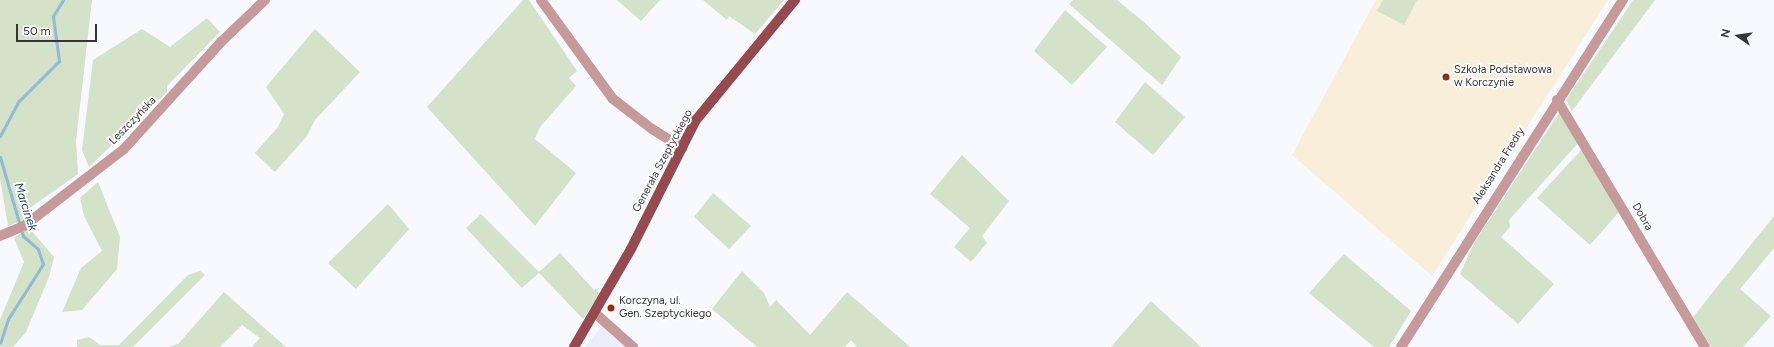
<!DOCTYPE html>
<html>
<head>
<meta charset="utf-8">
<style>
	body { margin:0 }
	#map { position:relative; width:1774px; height:347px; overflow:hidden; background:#f8f8ff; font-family:Figtree,sans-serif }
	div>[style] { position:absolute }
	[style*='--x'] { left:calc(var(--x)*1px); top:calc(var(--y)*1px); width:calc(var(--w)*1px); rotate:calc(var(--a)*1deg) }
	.built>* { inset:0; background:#edeefd }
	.education>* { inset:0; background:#f9eed9 }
	.green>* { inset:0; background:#d3e2c9 }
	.stream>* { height:3px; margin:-1.5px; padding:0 1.5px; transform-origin:1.5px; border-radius:1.5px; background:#91bad3 }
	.minor>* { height:10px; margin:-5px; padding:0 5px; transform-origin:5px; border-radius:5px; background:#c69a9b }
	.major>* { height:10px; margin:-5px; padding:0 5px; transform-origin:5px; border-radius:5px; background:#944a4f }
	.dots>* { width:11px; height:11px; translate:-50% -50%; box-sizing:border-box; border:2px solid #fff; border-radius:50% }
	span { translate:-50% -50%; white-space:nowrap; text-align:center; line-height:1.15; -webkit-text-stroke:3.5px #fff; paint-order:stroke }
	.poi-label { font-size:11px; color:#353538 }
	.left { translate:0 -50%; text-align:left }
	.street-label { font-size:11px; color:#353538 }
	.water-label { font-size:12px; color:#164964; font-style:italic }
	.north { position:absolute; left:1718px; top:16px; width:40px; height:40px; -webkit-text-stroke:3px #fff; paint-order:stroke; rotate:283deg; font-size:11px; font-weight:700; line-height:16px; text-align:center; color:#353538 }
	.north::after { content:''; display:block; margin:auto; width:14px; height:18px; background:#353538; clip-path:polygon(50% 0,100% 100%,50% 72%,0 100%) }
	.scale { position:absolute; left:16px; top:24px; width:81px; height:18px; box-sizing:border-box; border:2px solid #353538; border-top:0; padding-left:5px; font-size:12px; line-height:14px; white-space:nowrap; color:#353538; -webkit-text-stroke:3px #fff; paint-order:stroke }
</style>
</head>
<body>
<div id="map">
	<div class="built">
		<div style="clip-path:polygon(602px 326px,626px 347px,585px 347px)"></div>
	</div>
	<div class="education">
		<div style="clip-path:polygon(1376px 0,1608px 0,1432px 276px,1292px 155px)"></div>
	</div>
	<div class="green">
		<div style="clip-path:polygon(0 0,92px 0,76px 141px,78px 174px,27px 210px,24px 220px,8px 226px,0 178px)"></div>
		<div style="clip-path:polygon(523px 0,529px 0,577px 71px,569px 78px,576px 86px,540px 127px,535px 139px,576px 173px,535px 226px,427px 107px)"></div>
		<div style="clip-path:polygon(617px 0,660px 0,641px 21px)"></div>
		<div style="clip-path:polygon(703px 0,784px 0,755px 34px,729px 16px,727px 20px)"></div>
		<div style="clip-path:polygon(1073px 0,1117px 0,1144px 22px,1181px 57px,1162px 85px,1069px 4px)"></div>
		<div style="clip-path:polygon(1383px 0,1417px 0,1404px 25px,1377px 11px)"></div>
		<div style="clip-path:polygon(1633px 0,1655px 0,1572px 111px,1566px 100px)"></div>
		<div style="clip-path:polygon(1065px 10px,1107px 47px,1072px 85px,1034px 51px)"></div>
		<div style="clip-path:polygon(207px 18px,220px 32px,167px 86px,167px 92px,89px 167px,82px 150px,93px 60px,142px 29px,170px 47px)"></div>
		<div style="clip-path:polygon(315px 29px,360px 72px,315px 120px,307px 136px,275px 172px,255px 153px,278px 127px,284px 114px,266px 87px)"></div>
		<div style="clip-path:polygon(1145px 82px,1185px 117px,1153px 155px,1115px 122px)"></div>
		<div style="clip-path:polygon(1559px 113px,1579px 142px,1509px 220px,1510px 227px,1501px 237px,1554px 284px,1518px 324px,1460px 274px,1474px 243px)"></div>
		<div style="clip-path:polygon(1583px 148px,1619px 212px,1590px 245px,1537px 198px)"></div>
		<div style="clip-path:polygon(962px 155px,1009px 201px,982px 236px,987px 243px,971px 262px,954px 247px,970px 228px,930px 194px)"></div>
		<div style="clip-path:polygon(98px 182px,120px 237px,117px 269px,82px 310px,62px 312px,81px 268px,102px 251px,84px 216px,80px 198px)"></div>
		<div style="clip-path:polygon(713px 193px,751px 226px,729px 249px,694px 217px)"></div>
		<div style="clip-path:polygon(388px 204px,409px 229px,356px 289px,328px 263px)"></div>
		<div style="clip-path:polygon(481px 214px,539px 272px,560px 253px,594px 290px,598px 288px,598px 297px,583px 319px,539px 273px,522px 288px,519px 285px,466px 228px)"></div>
		<div style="clip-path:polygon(1774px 216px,1774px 248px,1740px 289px,1771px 316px,1743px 347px,1711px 347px,1693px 317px)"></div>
		<div style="clip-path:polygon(29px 228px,54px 257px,49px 277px,26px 332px,13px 347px,0 347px,0 320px,24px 262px,14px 238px)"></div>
		<div style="clip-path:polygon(1344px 254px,1411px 311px,1389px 347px,1374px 347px,1309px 293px)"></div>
		<div style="clip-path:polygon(200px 271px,205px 275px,133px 347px,77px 347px,77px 340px,89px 337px,100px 345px,119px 345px,188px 275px)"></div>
		<div style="clip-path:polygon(742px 271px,764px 293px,770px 307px,776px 300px,810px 335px,847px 292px,910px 347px,857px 347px,851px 340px,845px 347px,757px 347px,712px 309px)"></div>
		<div style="clip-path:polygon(224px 292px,261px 325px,286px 347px,252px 347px,260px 338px,242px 325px,220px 347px,168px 347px,178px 344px)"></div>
		<div style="clip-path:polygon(1151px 301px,1201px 347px,1111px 347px)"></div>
	</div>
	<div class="stream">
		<div style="--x:0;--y:136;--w:40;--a:-62"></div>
		<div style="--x:19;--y:101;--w:57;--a:-45"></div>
		<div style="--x:59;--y:61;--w:45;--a:-97.6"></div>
		<div style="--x:53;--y:16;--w:19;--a:-58"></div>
		<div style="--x:0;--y:157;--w:82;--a:73.8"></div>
		<div style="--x:23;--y:236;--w:20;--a:41"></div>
		<div style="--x:38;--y:249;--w:16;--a:72"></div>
		<div style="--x:43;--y:264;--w:65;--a:122.5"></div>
		<div style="--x:8;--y:319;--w:25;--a:108"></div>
	</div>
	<div class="minor">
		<div style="--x:541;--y:0;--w:122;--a:54"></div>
		<div style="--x:613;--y:99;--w:49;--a:37.6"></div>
		<div style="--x:652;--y:129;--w:36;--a:32"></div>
		<div style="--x:1557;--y:100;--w:288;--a:59.1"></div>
		<div style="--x:0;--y:236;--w:26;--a:-23"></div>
		<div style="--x:24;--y:226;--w:126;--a:-37.6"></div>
		<div style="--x:124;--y:149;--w:144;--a:-47.8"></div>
		<div style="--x:221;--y:42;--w:61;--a:-43.7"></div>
		<div style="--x:596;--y:314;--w:50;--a:41.7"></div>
		<div style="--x:1401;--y:347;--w:412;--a:-57.4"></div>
	</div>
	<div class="major">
		<div style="--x:574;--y:347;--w:113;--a:-59.8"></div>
		<div style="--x:631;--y:249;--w:144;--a:-63.3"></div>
		<div style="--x:696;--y:120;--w:156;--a:-50.5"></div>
	</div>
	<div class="dots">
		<div style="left:1446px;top:77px;background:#942d0a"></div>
		<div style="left:611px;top:308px;background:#942d0a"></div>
	</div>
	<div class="poi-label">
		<span class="left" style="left:1454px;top:77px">Szkoła Podstawowa<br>w Korczynie</span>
		<span class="left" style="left:619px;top:308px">Korczyna, ul.<br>Gen. Szeptyckiego</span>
	</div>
	<div class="street-label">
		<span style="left:133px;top:121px;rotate:-46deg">Leszczyńska</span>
		<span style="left:663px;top:161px;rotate:-62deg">Generała Szeptyckiego</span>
		<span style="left:1499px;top:166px;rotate:-58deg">Aleksandra Fredry</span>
		<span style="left:1642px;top:217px;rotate:60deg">Dobra</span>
	</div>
	<div class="water-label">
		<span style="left:25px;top:207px;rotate:72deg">Marcinek</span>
	</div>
	<div class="north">N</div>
	<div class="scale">50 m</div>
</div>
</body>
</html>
